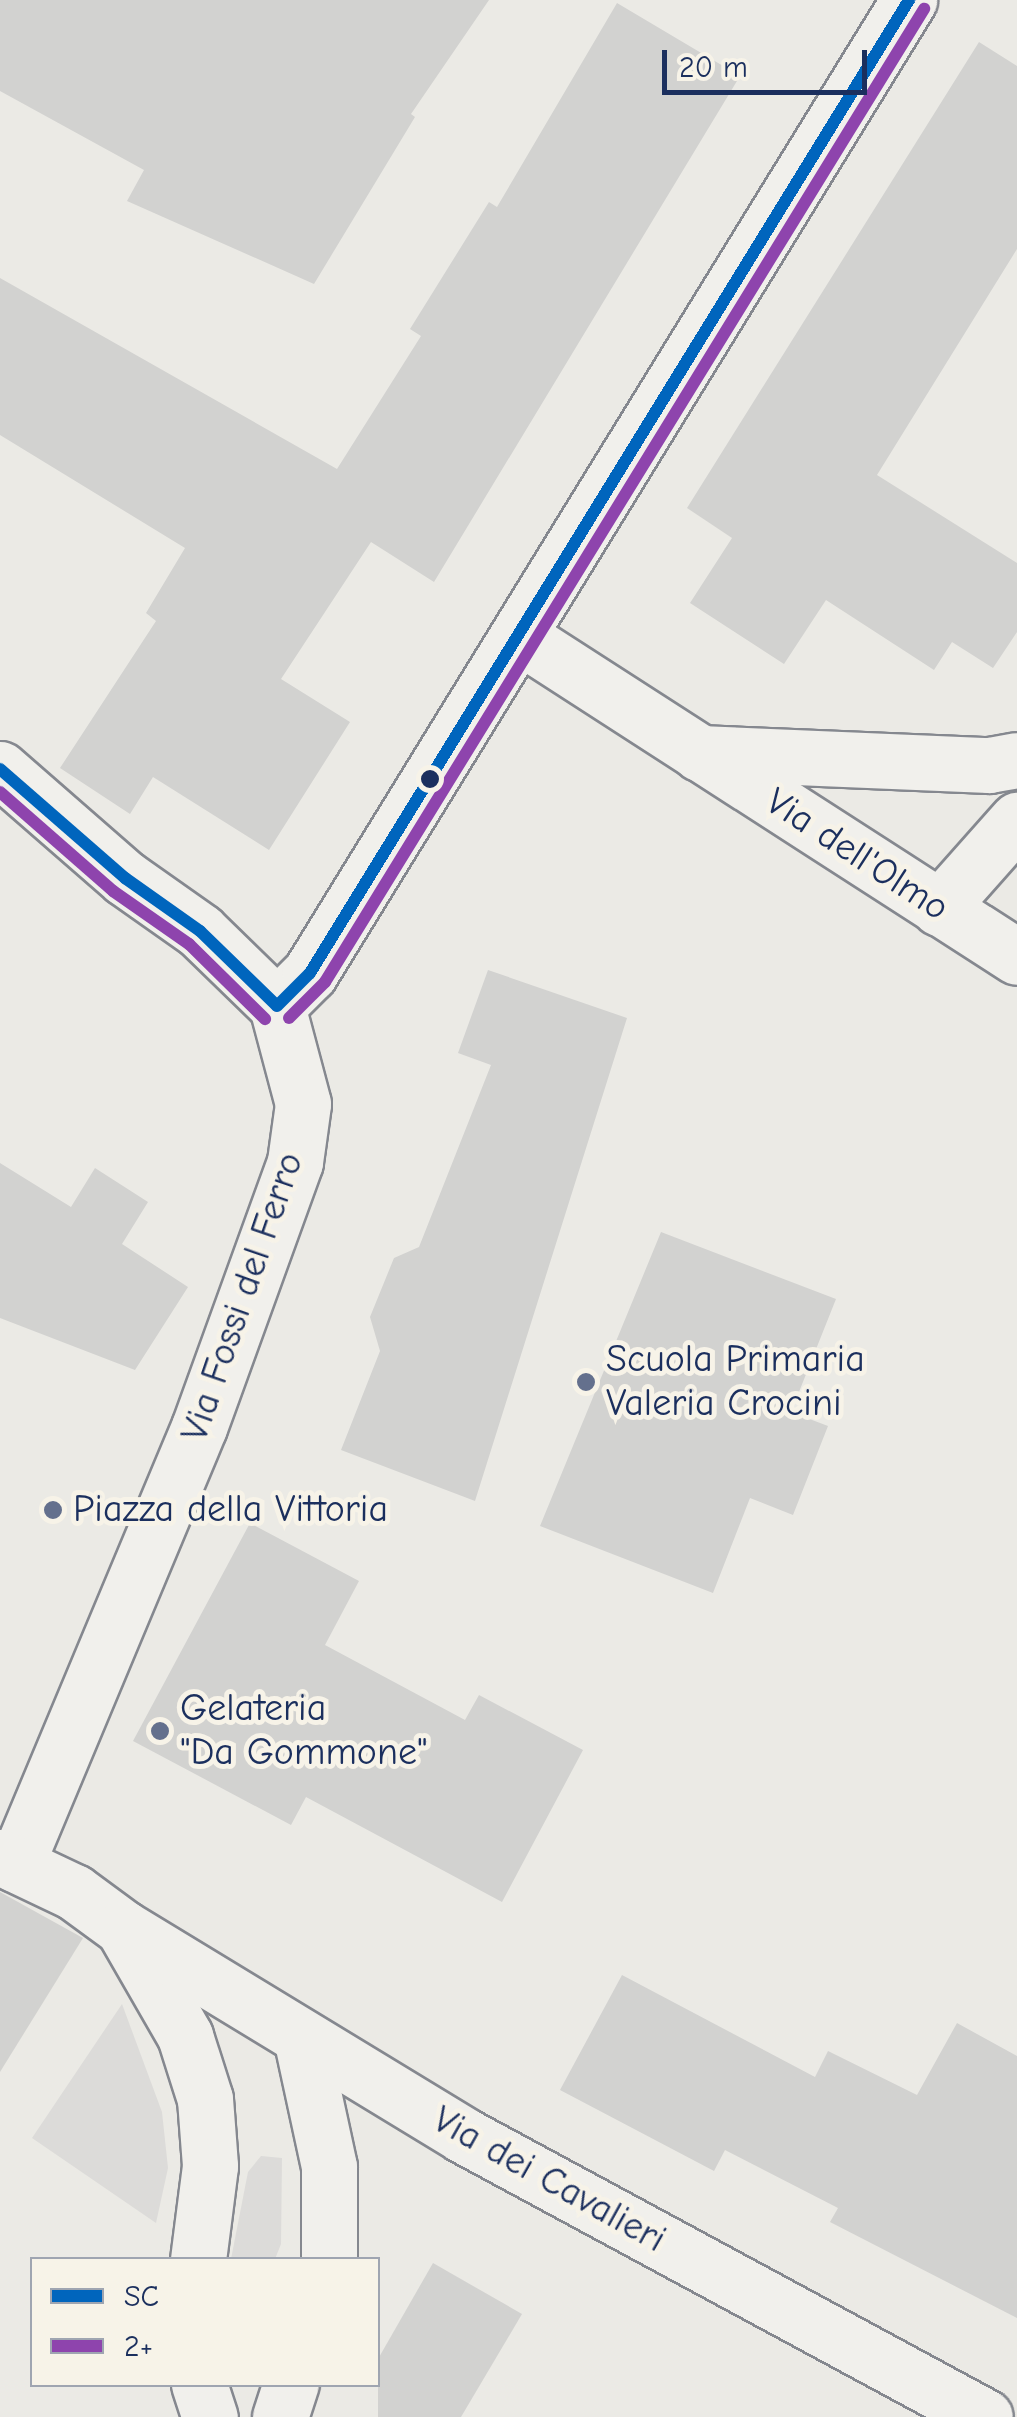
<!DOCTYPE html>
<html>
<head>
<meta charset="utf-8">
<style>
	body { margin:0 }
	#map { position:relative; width:1017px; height:2417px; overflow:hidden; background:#ebeae5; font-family:"Comic Neue",sans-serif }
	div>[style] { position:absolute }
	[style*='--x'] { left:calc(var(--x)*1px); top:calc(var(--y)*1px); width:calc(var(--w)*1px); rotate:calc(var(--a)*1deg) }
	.green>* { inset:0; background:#dcdbd9 }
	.building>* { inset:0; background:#d2d2d0 }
	.roads { filter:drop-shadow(2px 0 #85888f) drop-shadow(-2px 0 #85888f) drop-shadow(0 2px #85888f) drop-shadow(0 -2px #85888f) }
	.street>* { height:55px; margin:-27.5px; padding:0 27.5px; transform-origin:27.5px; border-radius:27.5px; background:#f1f0ec }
	.bus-1>* { height:12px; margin:-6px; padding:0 6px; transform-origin:6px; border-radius:6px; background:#0065bd }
	.bus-2>* { height:12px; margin:-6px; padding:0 6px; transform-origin:6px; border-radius:6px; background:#8e44ad }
	.dots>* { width:28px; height:28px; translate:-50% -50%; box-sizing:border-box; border:5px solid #f7f3e8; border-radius:50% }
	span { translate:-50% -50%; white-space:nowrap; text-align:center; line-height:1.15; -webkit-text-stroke:10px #f7f3e8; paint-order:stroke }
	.street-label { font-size:38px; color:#1b2f5e }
	.poi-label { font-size:38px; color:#1b2f5e }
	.left { translate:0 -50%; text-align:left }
	.legend { position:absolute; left:30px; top:2257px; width:350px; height:130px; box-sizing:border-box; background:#f7f3e8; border:2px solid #9fa5b1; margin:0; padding:12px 18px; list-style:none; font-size:30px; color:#1b2f5e }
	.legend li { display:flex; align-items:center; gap:20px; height:50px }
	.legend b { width:50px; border:2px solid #9fa5b1 }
	.scale { position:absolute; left:662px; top:50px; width:205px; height:45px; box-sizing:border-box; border:5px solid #1b2f5e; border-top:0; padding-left:12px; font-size:30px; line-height:35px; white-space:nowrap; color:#1b2f5e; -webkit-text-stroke:8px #f7f3e8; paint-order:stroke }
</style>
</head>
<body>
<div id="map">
	<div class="green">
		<div style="clip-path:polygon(122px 2004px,162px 2112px,168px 2168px,156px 2223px,32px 2138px)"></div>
		<div style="clip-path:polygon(261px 2156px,282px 2158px,281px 2244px,275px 2259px,231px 2259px,248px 2172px)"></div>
	</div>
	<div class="building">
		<div style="clip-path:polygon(0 0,489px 0,411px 114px,415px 117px,314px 284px,127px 201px,144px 170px,0 91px)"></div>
		<div style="clip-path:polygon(617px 3px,740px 76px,434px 582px,371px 542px,281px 679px,350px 722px,269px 850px,153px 777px,130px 814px,60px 768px,156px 621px,146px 613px,185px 548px,0 435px,0 278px,337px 469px,421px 336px,410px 329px,489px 202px,497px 207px)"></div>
		<div style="clip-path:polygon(979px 42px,1017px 66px,1017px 249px,877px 475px,1017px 563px,1017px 632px,993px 668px,952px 642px,934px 670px,826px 600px,784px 664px,690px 603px,732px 538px,687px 508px)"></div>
		<div style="clip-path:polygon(488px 970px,627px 1018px,475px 1501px,341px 1450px,380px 1351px,370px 1317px,394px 1258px,419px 1247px,491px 1065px,458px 1053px)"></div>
		<div style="clip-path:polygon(0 1163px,71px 1207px,95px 1168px,148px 1202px,122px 1244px,188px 1287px,135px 1370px,0 1318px)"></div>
		<div style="clip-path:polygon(661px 1232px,836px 1299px,791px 1412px,828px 1426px,793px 1515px,750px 1498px,713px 1593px,540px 1526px)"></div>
		<div style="clip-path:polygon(250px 1523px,359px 1581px,325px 1645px,465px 1720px,479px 1695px,583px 1750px,502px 1902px,306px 1797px,291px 1825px,133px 1741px)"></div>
		<div style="clip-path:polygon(0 1892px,83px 1938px,0 2072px)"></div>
		<div style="clip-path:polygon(622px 1975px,815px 2077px,828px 2051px,917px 2095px,957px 2023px,1017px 2056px,1017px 2318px,830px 2222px,838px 2208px,725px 2150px,714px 2171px,560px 2090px)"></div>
		<div style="clip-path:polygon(433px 2263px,522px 2314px,461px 2417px,378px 2417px,378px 2359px)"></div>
	</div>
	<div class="roads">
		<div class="street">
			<div style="--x:519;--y:636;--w:592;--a:32.8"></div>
			<div style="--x:699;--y:753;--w:290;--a:2.4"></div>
			<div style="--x:989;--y:765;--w:28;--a:-10"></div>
			<div style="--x:0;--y:769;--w:166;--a:41.1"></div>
			<div style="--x:125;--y:878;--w:92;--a:35.2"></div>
			<div style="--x:200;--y:931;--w:107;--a:44.2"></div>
			<div style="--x:277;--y:1006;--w:101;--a:75.1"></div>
			<div style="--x:303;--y:1104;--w:59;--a:97.9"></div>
			<div style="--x:295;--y:1162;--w:282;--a:109.9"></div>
			<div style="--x:199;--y:1427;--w:474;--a:112.7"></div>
			<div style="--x:939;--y:908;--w:118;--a:-48.4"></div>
			<div style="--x:277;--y:1006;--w:47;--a:-45"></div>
			<div style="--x:310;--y:973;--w:1143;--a:-58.38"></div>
			<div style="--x:0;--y:1857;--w:82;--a:25.3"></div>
			<div style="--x:74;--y:1892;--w:61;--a:36.3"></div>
			<div style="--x:123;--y:1928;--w:125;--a:60.1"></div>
			<div style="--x:185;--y:2036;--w:66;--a:72.4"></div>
			<div style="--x:205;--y:2099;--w:67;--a:85.7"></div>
			<div style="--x:210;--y:2166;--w:95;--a:97.3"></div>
			<div style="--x:123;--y:1928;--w:398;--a:31.3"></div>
			<div style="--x:463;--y:2135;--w:593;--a:28.38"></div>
			<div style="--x:301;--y:2037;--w:133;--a:77.8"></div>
			<div style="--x:329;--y:2167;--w:93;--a:90"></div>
			<div style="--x:199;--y:2384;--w:35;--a:72"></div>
			<div style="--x:280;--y:2417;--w:35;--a:-72"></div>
		</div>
	</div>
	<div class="bus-1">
		<div style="--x:0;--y:769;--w:166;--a:41.1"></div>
		<div style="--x:125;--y:878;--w:92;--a:35.2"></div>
		<div style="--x:200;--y:931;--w:107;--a:44.2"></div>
		<div style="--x:277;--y:1006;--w:47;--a:-45"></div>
		<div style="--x:310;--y:973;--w:1143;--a:-58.38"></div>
	</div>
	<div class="bus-2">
		<div style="--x:0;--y:792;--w:150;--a:41.2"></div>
		<div style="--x:113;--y:891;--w:93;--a:34.9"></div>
		<div style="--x:189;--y:944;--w:107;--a:44.6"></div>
		<div style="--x:289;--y:1018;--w:51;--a:-45"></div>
		<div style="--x:325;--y:982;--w:1143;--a:-58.38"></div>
	</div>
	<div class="dots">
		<div style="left:430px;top:779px;background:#1b2f5e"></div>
		<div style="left:586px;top:1382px;background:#64708d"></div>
		<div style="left:53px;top:1510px;background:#64708d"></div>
		<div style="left:160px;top:1731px;background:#64708d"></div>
	</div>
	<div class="street-label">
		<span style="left:857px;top:855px;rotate:33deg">Via dell'Olmo</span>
		<span style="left:243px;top:1297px;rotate:-71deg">Via Fossi del Ferro</span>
		<span style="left:549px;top:2180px;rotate:29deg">Via dei Cavalieri</span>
	</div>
	<div class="poi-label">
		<span class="left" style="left:606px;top:1382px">Scuola Primaria<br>Valeria Crocini</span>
		<span class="left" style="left:73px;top:1510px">Piazza della Vittoria</span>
		<span class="left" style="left:180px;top:1731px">Gelateria<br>"Da Gommone"</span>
	</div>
	<ul class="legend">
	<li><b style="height:12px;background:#0065bd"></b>SC</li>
	<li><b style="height:12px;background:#8e44ad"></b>2+</li>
	</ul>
	<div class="scale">20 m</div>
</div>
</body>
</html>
